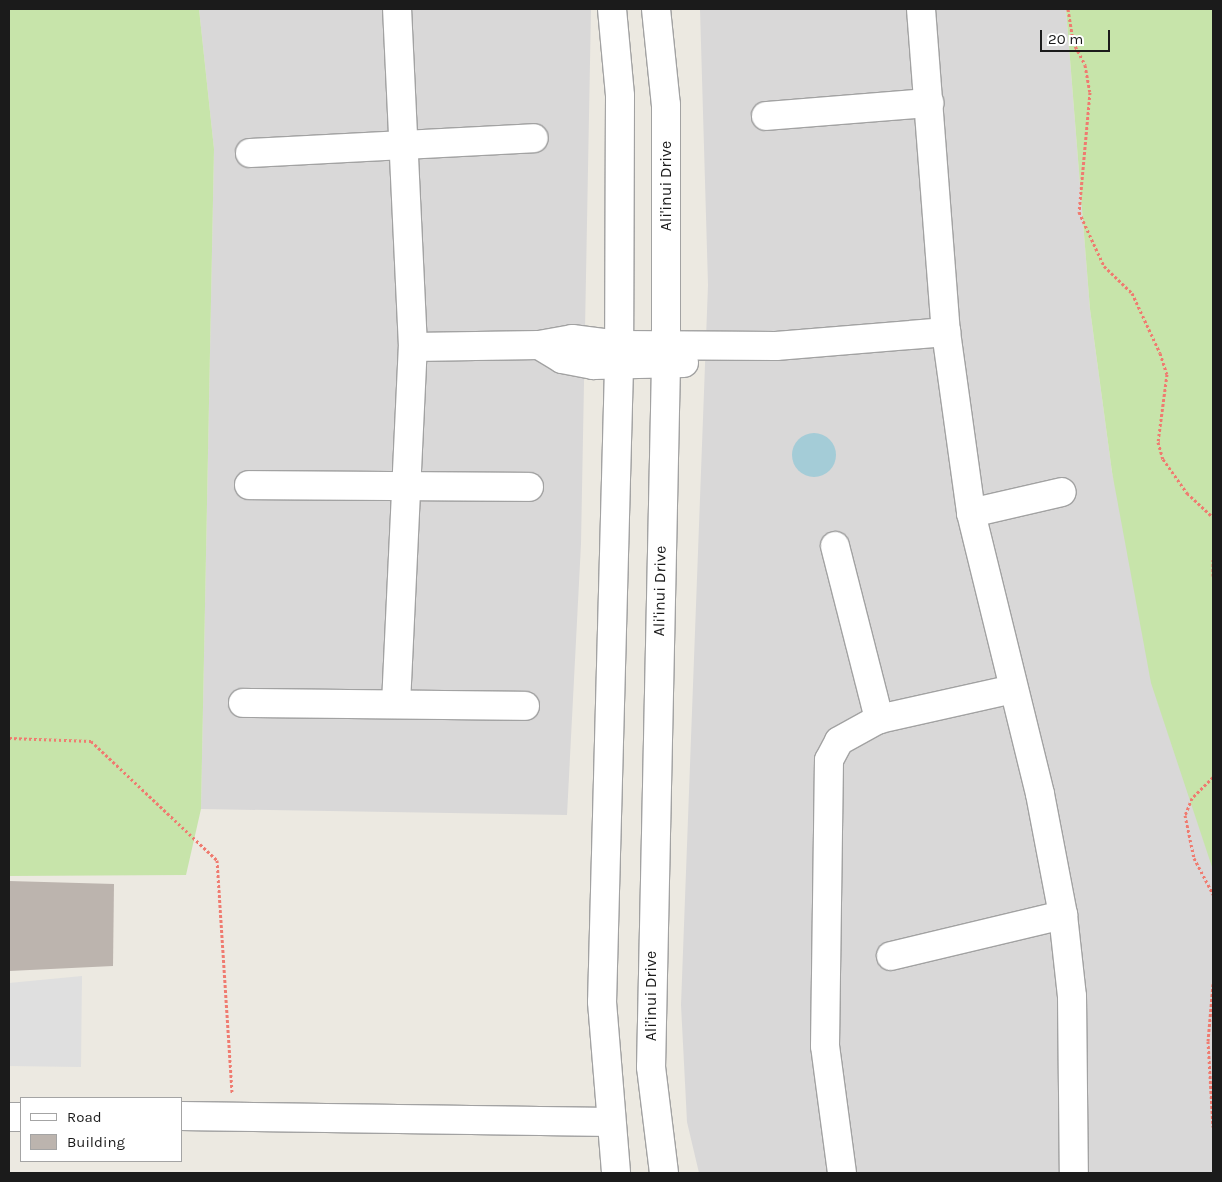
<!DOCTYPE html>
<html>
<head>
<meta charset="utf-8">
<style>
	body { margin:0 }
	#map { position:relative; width:1222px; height:1182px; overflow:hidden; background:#ece9e1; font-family:Karla,sans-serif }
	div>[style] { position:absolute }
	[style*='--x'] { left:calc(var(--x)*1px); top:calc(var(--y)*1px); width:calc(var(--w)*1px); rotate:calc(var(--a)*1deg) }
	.residential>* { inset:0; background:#d9d8d8 }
	.grass>* { inset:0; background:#c7e4aa }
	.parking>* { inset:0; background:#dfdfdf }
	.water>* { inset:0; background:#a4ccd7 }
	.round { border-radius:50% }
	.building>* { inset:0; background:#bcb4ae }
	.path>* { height:3px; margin-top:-1.5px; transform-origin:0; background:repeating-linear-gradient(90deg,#ef7b70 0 2.5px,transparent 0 5px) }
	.roads { filter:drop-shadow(1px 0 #a2a2a2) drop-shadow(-1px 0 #a2a2a2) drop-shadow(0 1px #a2a2a2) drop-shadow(0 -1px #a2a2a2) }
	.minor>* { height:28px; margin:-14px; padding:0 14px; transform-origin:14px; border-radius:14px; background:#fff }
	span { translate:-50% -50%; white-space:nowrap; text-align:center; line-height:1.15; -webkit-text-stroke:4px #fff; paint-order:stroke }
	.street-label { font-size:16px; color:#1b1b1b }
	.frame { position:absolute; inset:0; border:10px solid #1b1b1b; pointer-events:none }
	.legend { position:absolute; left:20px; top:1097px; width:162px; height:65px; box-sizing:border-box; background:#fff; border:1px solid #a4a4a4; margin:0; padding:6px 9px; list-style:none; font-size:15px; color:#1b1b1b }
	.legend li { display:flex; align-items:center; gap:10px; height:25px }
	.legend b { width:25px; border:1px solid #a4a4a4 }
	.scale { position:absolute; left:1040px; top:30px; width:70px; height:22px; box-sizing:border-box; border:2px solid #1b1b1b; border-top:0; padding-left:6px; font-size:15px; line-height:18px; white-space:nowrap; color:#1b1b1b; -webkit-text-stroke:4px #fff; paint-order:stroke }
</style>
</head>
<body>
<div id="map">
	<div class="residential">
		<div style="clip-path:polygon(199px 9px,591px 9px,581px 544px,567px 815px,201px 809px,214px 149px)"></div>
		<div style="clip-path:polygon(700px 9px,1066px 9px,1090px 309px,1112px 472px,1213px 864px,1213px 1173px,699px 1173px,687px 1122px,681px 1005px,708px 285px)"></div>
	</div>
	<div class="grass">
		<div style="clip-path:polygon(9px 9px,199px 9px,214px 149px,201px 809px,186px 875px,9px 876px)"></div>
		<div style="clip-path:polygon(1066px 9px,1213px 9px,1213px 870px,1151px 683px,1112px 472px,1090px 309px)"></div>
	</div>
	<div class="parking">
		<div style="clip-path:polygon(82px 976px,81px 1067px,9px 1066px,9px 983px)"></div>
	</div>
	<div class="water">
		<div class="round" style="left:792px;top:433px;width:44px;height:44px"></div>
	</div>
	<div class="building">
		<div style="clip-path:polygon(9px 881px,114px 884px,113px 966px,9px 971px)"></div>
	</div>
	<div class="path">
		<div style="--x:1068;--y:9;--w:33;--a:81"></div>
		<div style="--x:1073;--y:42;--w:26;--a:62"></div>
		<div style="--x:1085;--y:65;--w:27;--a:80"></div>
		<div style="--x:1090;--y:92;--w:121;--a:95.2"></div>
		<div style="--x:1079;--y:212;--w:60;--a:65.2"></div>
		<div style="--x:1104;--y:266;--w:39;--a:44"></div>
		<div style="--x:1132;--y:293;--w:66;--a:65"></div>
		<div style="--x:1160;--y:353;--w:22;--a:72"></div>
		<div style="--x:1167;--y:374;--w:69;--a:97.5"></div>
		<div style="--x:1158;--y:442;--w:18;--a:74"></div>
		<div style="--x:1163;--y:459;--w:42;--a:54.8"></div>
		<div style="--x:1187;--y:493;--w:35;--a:43"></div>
		<div style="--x:1213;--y:559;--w:17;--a:90"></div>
		<div style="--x:9;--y:738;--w:82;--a:2.1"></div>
		<div style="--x:91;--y:741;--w:173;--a:43.4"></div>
		<div style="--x:217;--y:860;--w:233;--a:86.3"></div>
		<div style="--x:1213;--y:777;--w:30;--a:135"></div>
		<div style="--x:1192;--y:798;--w:18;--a:112"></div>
		<div style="--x:1185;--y:815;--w:44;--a:78.2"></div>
		<div style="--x:1194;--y:858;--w:41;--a:62.2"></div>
		<div style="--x:1213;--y:984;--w:57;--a:95"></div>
		<div style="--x:1208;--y:1041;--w:86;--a:86.7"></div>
	</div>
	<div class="roads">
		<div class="minor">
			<div style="--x:612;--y:9;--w:87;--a:84.7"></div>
			<div style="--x:620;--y:96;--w:271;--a:90.2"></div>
			<div style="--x:619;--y:367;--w:635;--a:91.53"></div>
			<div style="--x:602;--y:1002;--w:172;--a:85.3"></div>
			<div style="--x:656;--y:9;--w:97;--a:84.1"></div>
			<div style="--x:666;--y:105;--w:259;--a:90"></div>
			<div style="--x:666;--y:364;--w:703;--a:91.22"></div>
			<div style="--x:651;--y:1067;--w:107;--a:83"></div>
			<div style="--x:921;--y:9;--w:324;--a:85.6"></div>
			<div style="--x:946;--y:332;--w:183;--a:82.1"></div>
			<div style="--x:971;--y:513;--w:289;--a:76.2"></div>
			<div style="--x:1040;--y:794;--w:123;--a:79.2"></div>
			<div style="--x:1063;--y:915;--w:81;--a:83.7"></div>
			<div style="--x:1072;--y:996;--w:177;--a:89.4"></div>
			<div style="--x:766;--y:116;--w:164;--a:-4.6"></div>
			<div style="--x:250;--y:153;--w:284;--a:-3"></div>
			<div style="--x:539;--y:345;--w:27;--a:31"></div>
			<div style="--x:562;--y:359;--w:32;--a:11"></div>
			<div style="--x:593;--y:365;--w:91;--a:-1.3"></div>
			<div style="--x:413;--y:347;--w:126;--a:-0.9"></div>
			<div style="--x:539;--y:345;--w:34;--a:-10"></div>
			<div style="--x:572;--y:339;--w:47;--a:7.3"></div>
			<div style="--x:619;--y:345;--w:157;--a:0.4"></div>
			<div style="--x:776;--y:346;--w:171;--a:-4.7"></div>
			<div style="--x:249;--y:485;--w:280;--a:0.4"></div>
			<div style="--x:971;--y:513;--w:93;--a:-13"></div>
			<div style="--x:835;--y:546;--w:179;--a:75.7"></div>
			<div style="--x:243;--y:703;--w:282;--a:0.6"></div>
			<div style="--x:396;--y:704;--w:357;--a:-87.3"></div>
			<div style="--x:413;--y:347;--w:338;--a:-92.7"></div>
			<div style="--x:891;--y:956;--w:177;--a:-13.4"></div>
			<div style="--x:181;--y:1116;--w:430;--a:0.8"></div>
			<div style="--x:9;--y:1117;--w:12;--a:0"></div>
			<div style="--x:842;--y:1173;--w:128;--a:-97.6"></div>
			<div style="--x:825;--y:1046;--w:286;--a:-89.2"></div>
			<div style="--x:829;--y:760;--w:21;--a:-62"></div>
			<div style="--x:839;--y:741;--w:46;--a:-28.8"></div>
			<div style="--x:879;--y:719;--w:137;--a:-12.6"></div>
		</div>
	</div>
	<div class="street-label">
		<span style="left:666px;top:186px;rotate:-90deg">Ali'inui Drive</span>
		<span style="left:660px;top:591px;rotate:-89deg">Ali'inui Drive</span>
		<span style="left:651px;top:996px;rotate:-90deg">Ali'inui Drive</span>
	</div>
	<div class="frame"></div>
	<ul class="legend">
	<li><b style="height:6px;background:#fff"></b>Road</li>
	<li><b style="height:14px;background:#bcb4ae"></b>Building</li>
	</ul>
	<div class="scale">20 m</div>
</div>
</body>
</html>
